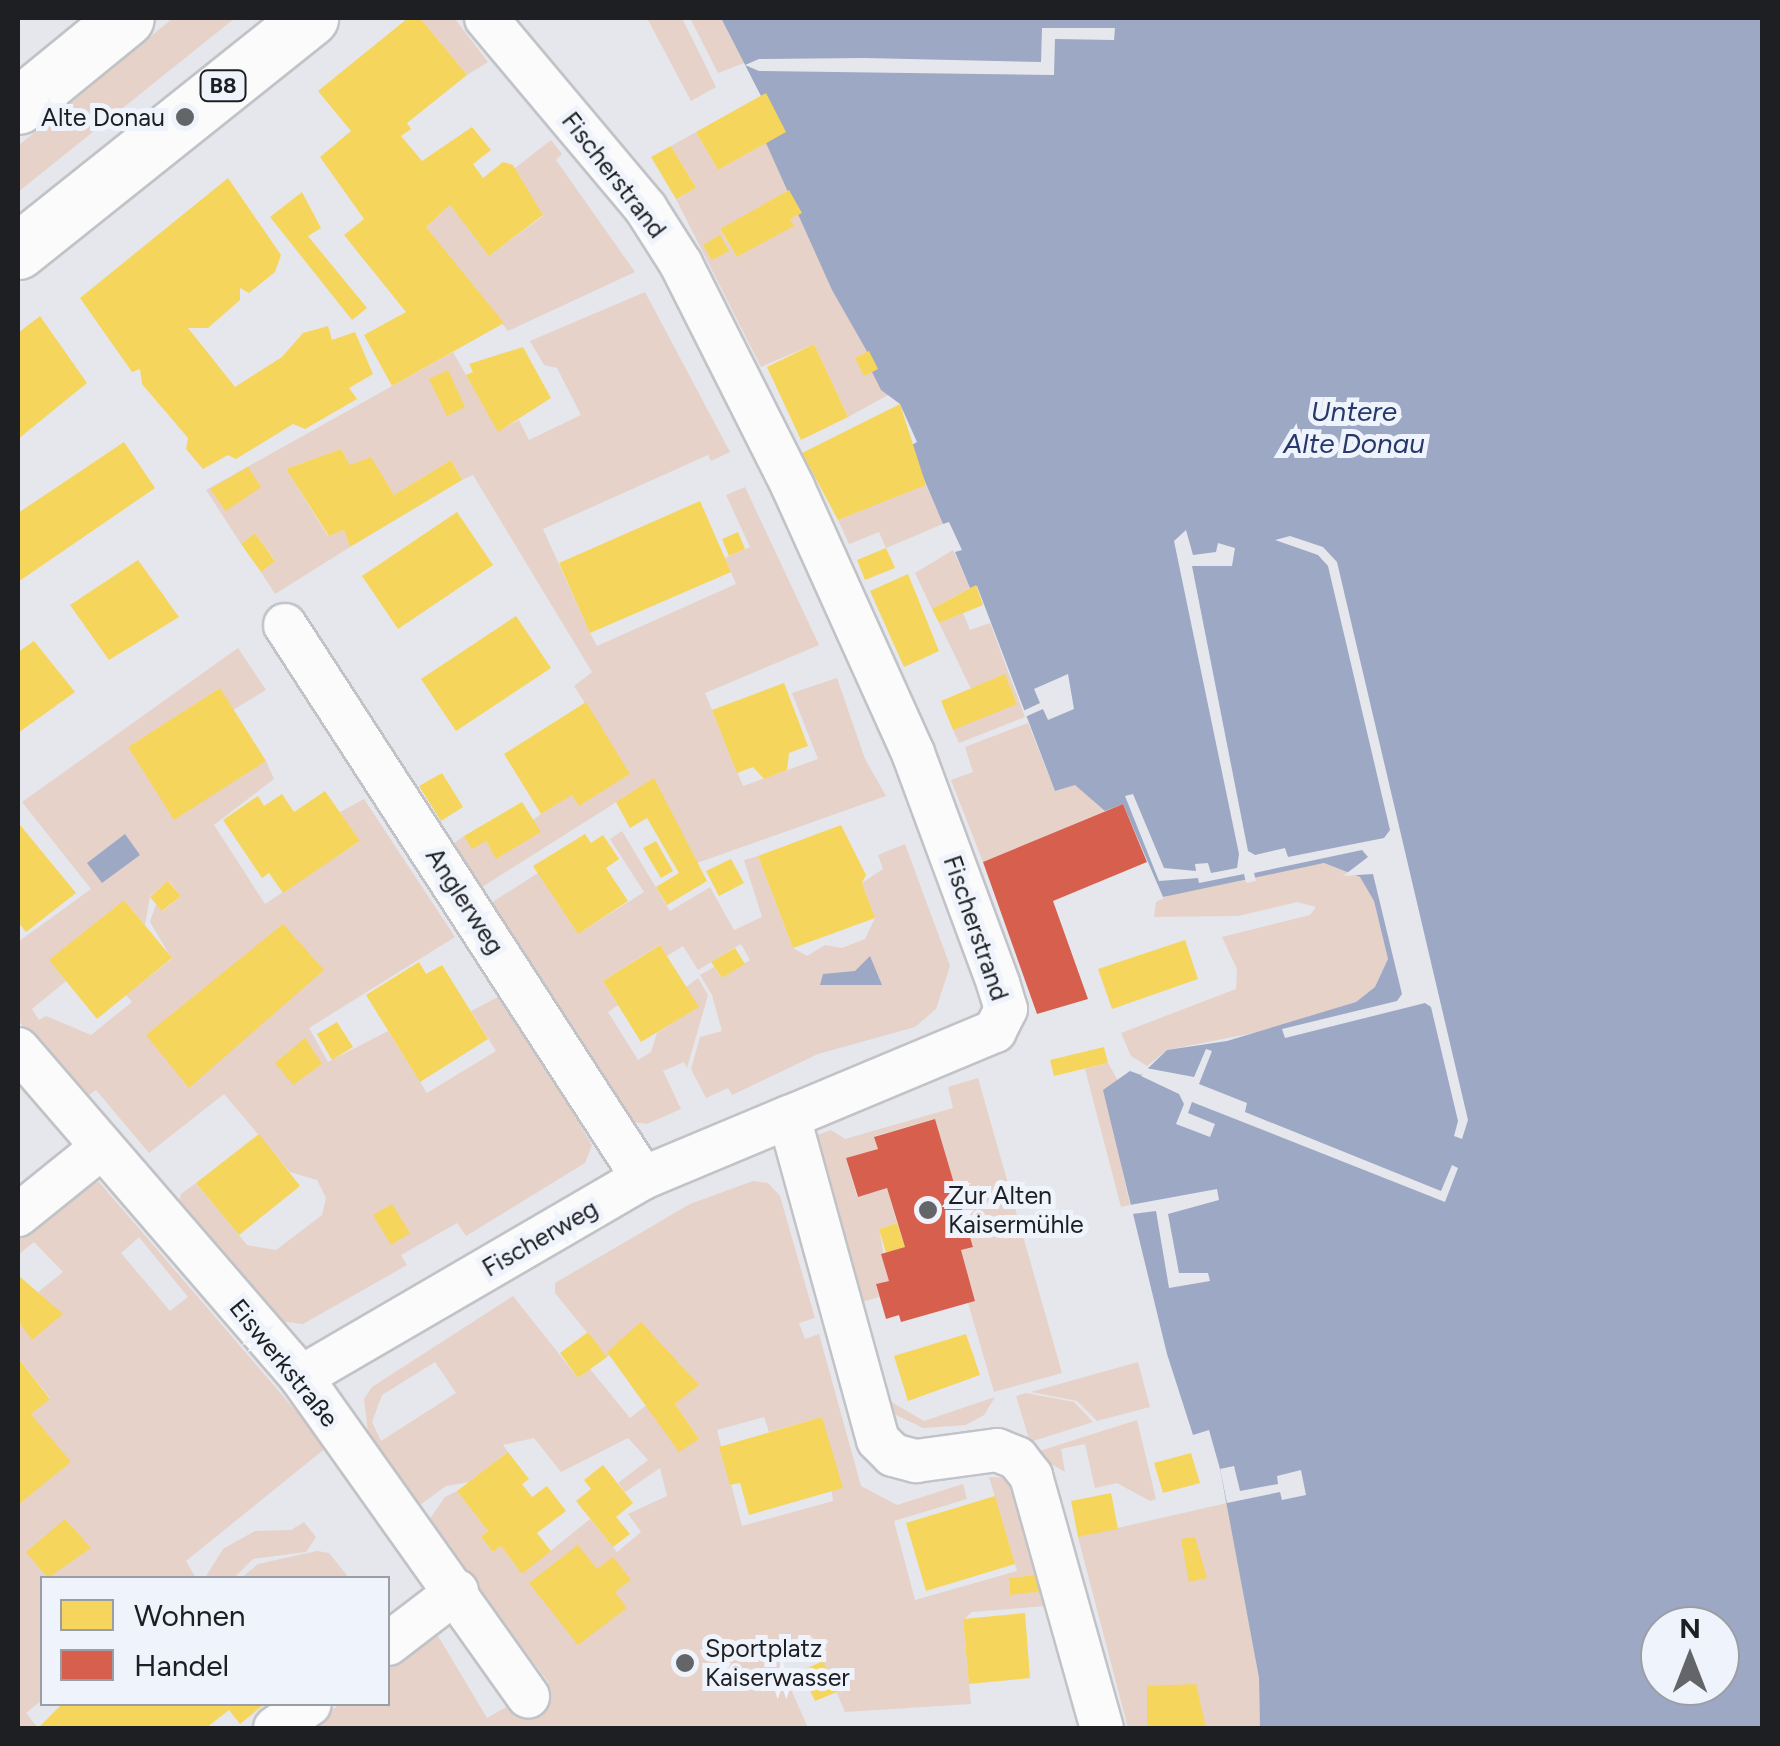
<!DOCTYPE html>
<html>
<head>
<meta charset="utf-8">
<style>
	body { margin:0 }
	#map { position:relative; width:1780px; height:1746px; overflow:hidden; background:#e5e7ec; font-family:Figtree,sans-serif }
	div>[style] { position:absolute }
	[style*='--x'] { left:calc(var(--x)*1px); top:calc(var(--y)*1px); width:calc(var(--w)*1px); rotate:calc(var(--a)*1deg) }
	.green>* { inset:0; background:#e6d2c9 }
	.water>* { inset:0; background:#9da8c4 }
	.pier>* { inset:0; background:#e5e7ec }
	.homes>* { inset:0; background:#f6d55c }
	.shops>* { inset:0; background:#d6604d }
	.roads { filter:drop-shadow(2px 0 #c1c3c7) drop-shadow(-2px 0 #c1c3c7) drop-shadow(0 2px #c1c3c7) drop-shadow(0 -2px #c1c3c7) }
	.street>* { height:42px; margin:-21px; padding:0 21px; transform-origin:21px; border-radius:21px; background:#fbfbfc }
	.primary>* { height:55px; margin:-27.5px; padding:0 27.5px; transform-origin:27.5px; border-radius:27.5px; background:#fbfbfc }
	.dots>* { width:28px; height:28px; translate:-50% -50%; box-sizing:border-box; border:5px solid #eff3fc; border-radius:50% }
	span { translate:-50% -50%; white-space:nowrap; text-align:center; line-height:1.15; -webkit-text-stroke:10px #eff3fc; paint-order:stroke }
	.shield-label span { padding:2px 8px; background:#eff3fc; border:2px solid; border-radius:8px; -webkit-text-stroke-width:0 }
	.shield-label { font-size:22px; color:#1d1f22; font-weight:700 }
	.poi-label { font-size:25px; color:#1d1f22 }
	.right { translate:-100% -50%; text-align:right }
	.left { translate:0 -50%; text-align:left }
	.street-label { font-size:25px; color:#1d1f22 }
	.water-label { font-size:28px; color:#27386b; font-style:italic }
	.frame { position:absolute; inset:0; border:20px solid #1d1f22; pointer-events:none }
	.legend { position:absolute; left:40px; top:1576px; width:350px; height:130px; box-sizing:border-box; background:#eff3fc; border:2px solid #9b9ea5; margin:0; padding:12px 18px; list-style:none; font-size:30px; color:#1d1f22 }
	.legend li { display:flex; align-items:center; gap:20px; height:50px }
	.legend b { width:50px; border:2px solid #9b9ea5 }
	.north { position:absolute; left:1640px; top:1606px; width:100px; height:100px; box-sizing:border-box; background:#eff3fc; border:2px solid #9b9ea5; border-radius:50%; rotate:0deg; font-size:28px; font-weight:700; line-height:40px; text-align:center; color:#1d1f22 }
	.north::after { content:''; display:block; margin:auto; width:35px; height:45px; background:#636569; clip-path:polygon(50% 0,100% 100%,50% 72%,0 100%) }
</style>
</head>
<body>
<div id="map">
	<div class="green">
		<div style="clip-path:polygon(173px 18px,235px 18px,18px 192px,18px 146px)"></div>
		<div style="clip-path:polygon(420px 18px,455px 19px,488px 62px,467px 75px)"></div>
		<div style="clip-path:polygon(647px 18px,682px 18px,716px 87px,691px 101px)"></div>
		<div style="clip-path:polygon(690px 18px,721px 18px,744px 63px,718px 73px)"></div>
		<div style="clip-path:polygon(evenodd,696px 132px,718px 170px,766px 143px,782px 168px,795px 172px,798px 191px,817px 201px,822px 209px,802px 221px,832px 290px,848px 304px,881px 361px,890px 394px,848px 417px,814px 344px,761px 367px,676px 199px,696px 188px,671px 146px,696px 132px,789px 190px,802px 213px,790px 219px,793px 226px,737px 257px,720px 230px,789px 190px)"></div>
		<div style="clip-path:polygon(551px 140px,562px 154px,556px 160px,635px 272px,508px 331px,426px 227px,450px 205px,490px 255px,543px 216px,515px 168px)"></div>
		<div style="clip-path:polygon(645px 292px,730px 452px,711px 461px,708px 455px,543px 529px,590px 633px,597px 646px,736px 584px,725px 558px,750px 547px,726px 495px,745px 487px,819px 645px,705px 693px,743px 786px,818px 759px,792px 693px,837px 678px,865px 759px,886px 796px,697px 863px,653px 779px,482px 887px,454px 843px,464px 836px,486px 841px,497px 858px,540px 832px,533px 820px,541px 814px,572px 795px,579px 805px,630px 774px,574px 686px,592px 672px,473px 475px,462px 480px,451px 460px,394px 495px,350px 465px,341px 449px,286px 469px,328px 536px,344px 530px,350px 547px,275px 594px,261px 572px,275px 560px,255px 533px,241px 544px,206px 490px,453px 352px,498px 431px,519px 420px,529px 440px,581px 415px,557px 368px,544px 365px,530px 341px)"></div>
		<div style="clip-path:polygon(926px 485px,943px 524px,886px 548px,879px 532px,849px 544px,838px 520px)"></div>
		<div style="clip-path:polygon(953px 550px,970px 588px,932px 609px,915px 573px)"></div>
		<div style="clip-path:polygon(963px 613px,970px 630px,990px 623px,1025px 717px,959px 743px,953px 730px,1017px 703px,1005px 675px,971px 689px,939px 623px)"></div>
		<div style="clip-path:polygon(evenodd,238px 648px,266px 690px,233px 710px,219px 689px,128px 747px,174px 819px,266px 761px,274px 779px,214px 825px,265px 904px,359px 842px,340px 812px,364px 799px,455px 937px,309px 1028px,328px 1062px,388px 1031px,427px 1093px,496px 1051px,471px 1011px,502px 995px,592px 1145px,585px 1163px,466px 1236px,457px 1223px,401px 1255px,407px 1265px,303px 1324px,278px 1321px,177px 1210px,181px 1194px,196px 1183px,247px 1245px,276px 1250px,322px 1215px,326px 1198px,317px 1180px,290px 1172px,224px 1094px,149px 1153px,96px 1090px,86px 1097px,64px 1077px,18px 1020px,18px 942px,91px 889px,22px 802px,238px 648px,169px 881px,181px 896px,163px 911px,156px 904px,150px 922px,172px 959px,126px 995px,132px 1002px,91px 1035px,46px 1016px,39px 1020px,32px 1009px,66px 981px,50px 961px,124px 900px,145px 925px,150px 896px,169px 881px)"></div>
		<div style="clip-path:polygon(1028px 723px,1055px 791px,1075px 784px,1105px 811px,983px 862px,951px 780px,973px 772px,965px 747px)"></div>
		<div style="clip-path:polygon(622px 831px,670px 911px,710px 887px,734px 930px,762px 917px,744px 860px,758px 856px,793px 948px,807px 956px,825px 945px,842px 948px,865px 939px,875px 918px,862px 883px,883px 869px,878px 855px,905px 844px,950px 966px,936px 1009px,915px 1027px,818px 1054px,732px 1095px,728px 1088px,706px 1098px,691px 1069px,700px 1037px,722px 1031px,712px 995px,700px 975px,714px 967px,722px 978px,750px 960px,741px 944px,698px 970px,683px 946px,667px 956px,659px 945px,603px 981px,618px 1005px,608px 1012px,638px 1060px,651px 1052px,657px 1033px,698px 1007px,686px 987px,698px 978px,708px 995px,687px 1068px,684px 1062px,663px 1071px,681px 1109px,647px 1124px,633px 1122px,491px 903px,538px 873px,578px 934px,644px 892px,610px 839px)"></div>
		<div style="clip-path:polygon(1324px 863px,1360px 877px,1374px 901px,1388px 959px,1375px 987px,1356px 1002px,1278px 1028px,1167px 1050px,1147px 1066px,1131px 1056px,1121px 1033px,1236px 989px,1237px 969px,1222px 937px,1310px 915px,1316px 907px,1297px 902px,1238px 916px,1154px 917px,1156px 902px,1181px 889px)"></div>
		<div style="clip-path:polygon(1108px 1063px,1121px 1086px,1122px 1169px,1130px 1205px,1121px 1207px,1085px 1069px)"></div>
		<div style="clip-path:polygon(978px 1078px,1062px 1373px,994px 1392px,968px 1303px,975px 1300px,961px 1250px,973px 1246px,935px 1119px,875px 1136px,878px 1149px,846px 1158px,857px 1197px,887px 1188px,897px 1223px,879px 1229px,889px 1281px,876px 1284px,879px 1297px,862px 1302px,888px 1400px,924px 1421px,995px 1397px,984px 1415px,966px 1425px,923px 1428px,892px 1413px,815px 1136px,831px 1130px,845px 1139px,953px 1108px,948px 1087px)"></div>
		<div style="clip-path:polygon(evenodd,753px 1181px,768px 1183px,780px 1196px,815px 1318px,799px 1323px,805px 1339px,819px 1334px,861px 1486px,897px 1505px,963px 1484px,967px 1499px,894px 1521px,915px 1600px,1017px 1571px,989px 1477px,1011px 1478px,1042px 1574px,1009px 1578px,1010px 1594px,1044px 1591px,1045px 1606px,972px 1612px,963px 1620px,971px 1704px,845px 1712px,812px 1636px,775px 1653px,808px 1728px,307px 1728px,340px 1704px,388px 1704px,388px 1668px,435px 1631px,487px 1718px,549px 1683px,427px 1523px,445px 1497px,457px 1491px,488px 1531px,481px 1537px,493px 1552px,501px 1546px,522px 1574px,590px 1519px,617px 1552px,641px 1532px,628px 1514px,667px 1496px,660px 1468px,625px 1492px,618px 1483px,648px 1460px,628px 1438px,561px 1472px,534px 1438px,503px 1445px,508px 1452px,469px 1482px,446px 1486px,417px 1507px,369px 1441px,364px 1399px,372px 1387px,513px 1296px,578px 1378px,590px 1369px,630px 1418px,648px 1404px,699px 1439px,675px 1404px,698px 1385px,641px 1323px,607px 1357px,555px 1293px,555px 1283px,690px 1204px,753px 1181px,435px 1362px,456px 1393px,381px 1441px,372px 1422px,382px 1395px,435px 1362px,753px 1181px,764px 1417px,769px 1432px,822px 1417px,833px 1501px,742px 1526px,717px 1430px,764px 1417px)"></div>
		<div style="clip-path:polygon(evenodd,99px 1182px,327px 1447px,186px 1561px,196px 1578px,42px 1578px,42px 1700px,26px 1713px,38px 1728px,18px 1728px,18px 1505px,70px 1462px,31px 1414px,50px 1398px,18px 1358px,18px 1321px,32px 1339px,62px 1314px,38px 1292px,63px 1272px,34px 1242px,18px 1255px,18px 1239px,86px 1184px,99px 1182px,139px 1237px,188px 1297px,170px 1311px,121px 1253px,139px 1237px)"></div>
		<div style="clip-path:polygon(1138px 1362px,1150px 1407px,1097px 1421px,1077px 1401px,1031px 1392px)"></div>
		<div style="clip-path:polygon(1026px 1393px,1074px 1402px,1093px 1422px,1030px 1442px,1016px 1396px)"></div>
		<div style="clip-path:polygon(1137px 1420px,1156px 1499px,1150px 1501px,1117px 1483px,1095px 1488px,1085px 1444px,1061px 1449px,1065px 1472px,1033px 1453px)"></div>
		<div style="clip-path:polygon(1227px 1503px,1259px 1678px,1260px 1728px,1128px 1728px,1078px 1537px)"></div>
		<div style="clip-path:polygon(304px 1522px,316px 1537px,306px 1552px,253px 1559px,234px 1578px,205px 1578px,223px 1549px,255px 1531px,291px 1530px)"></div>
		<div style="clip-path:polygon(317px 1551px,329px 1553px,349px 1578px,241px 1578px,258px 1564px)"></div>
	</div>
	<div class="water">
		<div style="clip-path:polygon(evenodd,721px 18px,1762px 18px,1762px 1728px,1260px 1728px,1259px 1678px,1220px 1469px,1209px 1430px,1193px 1435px,1167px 1354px,1103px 1090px,1130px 1071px,1141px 1075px,1167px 1050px,1227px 1041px,1356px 1002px,1375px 987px,1388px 959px,1374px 901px,1360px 877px,1324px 863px,1163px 897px,1123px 804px,1105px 811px,1075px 785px,1055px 791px,977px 586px,970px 588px,955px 552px,962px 550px,949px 522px,943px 524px,910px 446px,917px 442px,900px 404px,881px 390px,872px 372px,877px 369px,832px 290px,766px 143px,761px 96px,721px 18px,1660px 1626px,1720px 1626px,1720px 1686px,1660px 1686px,1660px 1626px)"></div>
		<div style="clip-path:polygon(125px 834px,140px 855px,102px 883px,87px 863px)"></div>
		<div style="clip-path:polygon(870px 956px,882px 985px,820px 985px,823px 974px,855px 971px)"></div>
	</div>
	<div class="pier">
		<div style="clip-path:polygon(1042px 28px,1115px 28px,1114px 40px,1055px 39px,1054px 75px,759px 71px,745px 65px,759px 59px,865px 58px,1041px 62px)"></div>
		<div style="clip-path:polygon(1186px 530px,1193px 555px,1216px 552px,1218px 543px,1235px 548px,1232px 566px,1192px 566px,1248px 851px,1255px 855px,1285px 848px,1288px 857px,1384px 838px,1390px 830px,1328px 566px,1318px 555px,1275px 540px,1290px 536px,1323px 547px,1337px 562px,1468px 1120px,1462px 1139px,1454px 1136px,1458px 1121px,1431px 1007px,1425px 1003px,1285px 1038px,1282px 1029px,1397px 1001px,1402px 994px,1373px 874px,1343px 876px,1368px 857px,1362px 850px,1254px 873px,1256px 881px,1246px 883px,1244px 874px,1199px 883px,1198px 878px,1159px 881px,1125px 796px,1133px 794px,1164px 868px,1196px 871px,1195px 864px,1208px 863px,1211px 873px,1237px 868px,1239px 854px,1174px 541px)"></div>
		<div style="clip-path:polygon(1068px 674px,1074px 709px,1048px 720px,1043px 709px,1025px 717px,1023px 711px,1040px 703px,1034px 689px)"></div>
		<div style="clip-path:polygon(1206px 1049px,1212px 1051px,1199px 1084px,1247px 1103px,1245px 1112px,1441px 1191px,1452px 1165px,1458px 1168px,1445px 1202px,1192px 1102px,1188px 1113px,1215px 1124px,1210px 1137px,1176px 1124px,1184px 1104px,1179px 1094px,1141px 1076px,1146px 1068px,1194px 1077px)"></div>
		<div style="clip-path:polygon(1217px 1189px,1219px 1200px,1168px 1214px,1179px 1273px,1208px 1273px,1210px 1281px,1169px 1288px,1156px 1211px,1132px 1214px,1130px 1205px)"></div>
		<div style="clip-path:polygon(1234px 1466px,1240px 1491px,1278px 1484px,1277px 1476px,1301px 1470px,1306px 1495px,1282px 1500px,1280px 1492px,1227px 1503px,1220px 1469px)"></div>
	</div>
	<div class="homes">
		<div style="clip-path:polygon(408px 18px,420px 18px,467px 75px,407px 123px,411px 129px,401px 136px,422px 161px,472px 127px,491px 150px,473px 164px,483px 178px,503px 162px,513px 165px,543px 215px,489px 256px,450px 205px,426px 227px,504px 323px,392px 386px,364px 335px,406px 312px,344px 235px,364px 219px,320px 157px,351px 131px,318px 91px)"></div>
		<div style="clip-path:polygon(766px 93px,786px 132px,718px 170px,696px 132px)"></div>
		<div style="clip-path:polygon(671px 146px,696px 188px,676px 199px,651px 157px)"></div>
		<div style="clip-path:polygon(228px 178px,281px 255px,275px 272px,249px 293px,240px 288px,240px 300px,208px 328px,188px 328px,235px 387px,282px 357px,303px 333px,328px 326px,332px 340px,355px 332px,373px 374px,349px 388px,357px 399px,305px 429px,293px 424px,236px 459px,228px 455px,203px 469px,186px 449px,188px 438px,142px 384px,140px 369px,132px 372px,80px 298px)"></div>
		<div style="clip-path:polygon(789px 190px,802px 213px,790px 219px,794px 226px,737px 257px,720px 229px)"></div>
		<div style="clip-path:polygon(302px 192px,321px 228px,308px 236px,367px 308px,352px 320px,270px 217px)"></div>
		<div style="clip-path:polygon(720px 235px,729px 251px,712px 260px,703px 245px)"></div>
		<div style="clip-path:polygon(40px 316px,87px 383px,18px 439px,18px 333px)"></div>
		<div style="clip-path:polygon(814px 344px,848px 417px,801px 440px,767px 367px)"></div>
		<div style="clip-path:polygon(523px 347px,551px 398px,498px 432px,466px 375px,473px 372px,469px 364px)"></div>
		<div style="clip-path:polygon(869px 351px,878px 369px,864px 376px,855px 358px)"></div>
		<div style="clip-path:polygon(448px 370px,465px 407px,447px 416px,429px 379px)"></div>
		<div style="clip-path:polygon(900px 404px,926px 485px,838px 520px,802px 453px)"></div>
		<div style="clip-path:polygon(124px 442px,155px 488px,18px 582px,18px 513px)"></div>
		<div style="clip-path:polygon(341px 449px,350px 465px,371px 457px,394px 495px,451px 460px,462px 480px,350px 547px,344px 530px,329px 536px,286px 469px)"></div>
		<div style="clip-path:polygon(248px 467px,261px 487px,226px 511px,210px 489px)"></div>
		<div style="clip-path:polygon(700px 501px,731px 572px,590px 633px,559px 563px)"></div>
		<div style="clip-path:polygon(457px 512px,493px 565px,398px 629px,362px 576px)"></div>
		<div style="clip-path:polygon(738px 532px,745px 549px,729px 556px,722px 539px)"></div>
		<div style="clip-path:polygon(255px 533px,275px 561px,261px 572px,241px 544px)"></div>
		<div style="clip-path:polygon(886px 548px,895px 568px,865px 580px,857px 560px)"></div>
		<div style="clip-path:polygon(138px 560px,179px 617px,109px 660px,70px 605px)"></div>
		<div style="clip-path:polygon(908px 574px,939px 651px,904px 667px,870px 591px)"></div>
		<div style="clip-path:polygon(976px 585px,983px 605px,939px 623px,932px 609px)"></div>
		<div style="clip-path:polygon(516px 616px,551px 668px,456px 731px,421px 679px)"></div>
		<div style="clip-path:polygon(34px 641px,75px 692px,18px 733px,18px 652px)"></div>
		<div style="clip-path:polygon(1005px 674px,1017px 704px,953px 730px,941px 701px)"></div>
		<div style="clip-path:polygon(784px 683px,808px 746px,789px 753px,787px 770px,764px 779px,753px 767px,737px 773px,712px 710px)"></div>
		<div style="clip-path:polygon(220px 688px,266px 761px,174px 820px,128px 747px)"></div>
		<div style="clip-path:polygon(586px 702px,630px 774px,579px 806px,572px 795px,541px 814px,504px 754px)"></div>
		<div style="clip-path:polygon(442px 773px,463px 807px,441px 821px,419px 786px)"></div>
		<div style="clip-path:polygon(654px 778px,707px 881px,667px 905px,656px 887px,679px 873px,647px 818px,630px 828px,616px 802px)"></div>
		<div style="clip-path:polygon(325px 791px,360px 841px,283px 893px,269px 873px,262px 878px,223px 820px,258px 796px,264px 806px,282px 794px,294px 812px)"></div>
		<div style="clip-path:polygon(522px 802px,541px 832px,496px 859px,486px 841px,472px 849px,464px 836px)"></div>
		<div style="clip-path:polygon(20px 825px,76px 893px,26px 932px,18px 922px)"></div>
		<div style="clip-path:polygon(841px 825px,866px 875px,862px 883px,875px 918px,793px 948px,758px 856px)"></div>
		<div style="clip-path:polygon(585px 834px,591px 843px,603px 835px,619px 859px,606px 868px,628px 901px,578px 934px,533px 866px)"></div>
		<div style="clip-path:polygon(656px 841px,673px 871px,661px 878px,643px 848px)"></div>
		<div style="clip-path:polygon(731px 859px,744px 883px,719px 896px,706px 871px)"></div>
		<div style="clip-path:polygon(168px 881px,181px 896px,162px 911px,150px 897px)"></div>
		<div style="clip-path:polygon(124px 900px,172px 958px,97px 1019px,49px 960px)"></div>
		<div style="clip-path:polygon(283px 924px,324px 970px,189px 1088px,146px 1035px)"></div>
		<div style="clip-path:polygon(1185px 940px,1198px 979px,1112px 1009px,1098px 969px)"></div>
		<div style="clip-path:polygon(660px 945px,699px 1007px,641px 1042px,603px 981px)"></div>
		<div style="clip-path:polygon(735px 948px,745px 964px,722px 978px,711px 962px)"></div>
		<div style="clip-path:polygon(419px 962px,426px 974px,442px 965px,488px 1039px,420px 1082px,366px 995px)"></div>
		<div style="clip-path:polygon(337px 1022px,353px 1047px,332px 1060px,317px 1034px)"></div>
		<div style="clip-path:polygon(305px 1038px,322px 1064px,293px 1085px,275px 1063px)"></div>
		<div style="clip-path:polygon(1104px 1047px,1108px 1063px,1054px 1076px,1050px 1060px)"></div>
		<div style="clip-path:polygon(259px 1134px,300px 1186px,239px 1235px,196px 1183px)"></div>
		<div style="clip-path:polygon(392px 1204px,410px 1233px,391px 1245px,373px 1215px)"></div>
		<div style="clip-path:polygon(897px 1223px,905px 1247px,886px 1253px,879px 1229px)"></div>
		<div style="clip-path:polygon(18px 1275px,63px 1314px,32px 1340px,18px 1321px)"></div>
		<div style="clip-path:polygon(641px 1322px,699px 1385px,675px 1404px,699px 1439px,679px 1452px,607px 1352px)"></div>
		<div style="clip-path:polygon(588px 1332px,607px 1357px,578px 1378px,560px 1353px)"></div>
		<div style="clip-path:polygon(966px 1334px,980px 1375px,908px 1401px,894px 1356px)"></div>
		<div style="clip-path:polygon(18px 1358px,50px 1399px,31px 1414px,71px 1462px,18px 1505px)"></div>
		<div style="clip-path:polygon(822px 1417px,843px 1488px,749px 1515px,740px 1483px,730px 1485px,719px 1447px)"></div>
		<div style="clip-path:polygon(508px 1452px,529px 1479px,522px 1484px,532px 1497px,547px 1486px,566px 1511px,537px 1533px,551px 1551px,522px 1574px,501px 1546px,493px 1552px,481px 1537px,488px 1531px,457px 1491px)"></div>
		<div style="clip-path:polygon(1191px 1453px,1200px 1483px,1163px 1493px,1154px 1463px)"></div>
		<div style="clip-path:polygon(603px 1465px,633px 1503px,616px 1517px,630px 1534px,613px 1547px,576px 1501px,591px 1489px,584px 1480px)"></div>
		<div style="clip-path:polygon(1111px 1493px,1118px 1529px,1078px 1537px,1071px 1501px)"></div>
		<div style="clip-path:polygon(995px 1496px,1015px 1564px,926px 1591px,906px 1523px)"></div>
		<div style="clip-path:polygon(65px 1519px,91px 1548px,48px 1578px,26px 1552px)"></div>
		<div style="clip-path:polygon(1195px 1537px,1207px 1578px,1189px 1582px,1181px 1539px)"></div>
		<div style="clip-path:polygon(578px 1545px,597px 1569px,613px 1557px,631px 1580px,615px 1592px,627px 1608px,578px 1645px,529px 1583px)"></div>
		<div style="clip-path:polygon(1042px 1574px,1044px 1591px,1010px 1595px,1009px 1578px)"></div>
		<div style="clip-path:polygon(1025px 1613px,1030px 1678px,969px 1684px,963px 1619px)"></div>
		<div style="clip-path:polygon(823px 1661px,837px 1692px,815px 1701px,801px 1671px)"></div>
		<div style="clip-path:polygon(1196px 1684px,1206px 1728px,1147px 1728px,1147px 1686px)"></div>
		<div style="clip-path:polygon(62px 1704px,260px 1704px,262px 1706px,240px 1724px,229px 1710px,206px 1728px,38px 1728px)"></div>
	</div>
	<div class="shops">
		<div style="clip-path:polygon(1123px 804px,1147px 862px,1053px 901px,1088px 999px,1037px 1014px,983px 862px)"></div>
		<div style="clip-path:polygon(935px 1119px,973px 1247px,961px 1250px,975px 1301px,901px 1322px,899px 1315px,886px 1319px,876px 1284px,889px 1281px,881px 1254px,905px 1247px,887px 1188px,858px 1197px,846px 1158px,878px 1149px,874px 1137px)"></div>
	</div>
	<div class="roads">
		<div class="street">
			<div style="--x:486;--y:18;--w:249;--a:50"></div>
			<div style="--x:646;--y:209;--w:65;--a:57.5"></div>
			<div style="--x:681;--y:264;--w:250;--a:63.3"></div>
			<div style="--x:793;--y:487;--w:292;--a:65.7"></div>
			<div style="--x:913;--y:753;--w:245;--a:69.7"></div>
			<div style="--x:998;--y:983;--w:27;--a:73"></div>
			<div style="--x:1006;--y:1009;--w:25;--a:117"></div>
			<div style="--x:995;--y:1031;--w:223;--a:157.3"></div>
			<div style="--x:789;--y:1117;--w:335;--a:74.6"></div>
			<div style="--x:878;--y:1440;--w:21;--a:45"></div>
			<div style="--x:893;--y:1455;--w:24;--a:15"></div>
			<div style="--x:916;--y:1461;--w:82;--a:-7.7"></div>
			<div style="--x:997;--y:1450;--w:22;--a:22"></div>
			<div style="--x:1017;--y:1458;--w:23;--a:52"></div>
			<div style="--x:1031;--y:1476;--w:262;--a:74.3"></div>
			<div style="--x:285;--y:625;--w:659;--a:57.08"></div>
			<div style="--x:18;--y:1049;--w:433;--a:49.2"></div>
			<div style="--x:301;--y:1377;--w:392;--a:54.6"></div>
			<div style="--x:18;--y:1215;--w:107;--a:-38.9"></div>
			<div style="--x:301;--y:1377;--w:396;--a:-30.2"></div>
			<div style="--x:643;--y:1178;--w:158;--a:-22.7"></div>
			<div style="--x:388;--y:1644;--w:87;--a:-37.5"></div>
			<div style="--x:275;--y:1728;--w:42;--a:-34.4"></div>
		</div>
		<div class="primary">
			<div style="--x:18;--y:106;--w:139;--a:-39.2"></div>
			<div style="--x:18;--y:251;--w:374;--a:-38.6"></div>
		</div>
	</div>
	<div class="dots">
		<div style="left:185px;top:117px;background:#636569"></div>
		<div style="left:928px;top:1210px;background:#636569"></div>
		<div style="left:685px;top:1663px;background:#636569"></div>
	</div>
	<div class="shield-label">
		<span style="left:223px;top:86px">B8</span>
	</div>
	<div class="poi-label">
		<span class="right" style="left:165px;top:117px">Alte Donau</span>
		<span class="left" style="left:948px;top:1210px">Zur Alten<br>Kaisermühle</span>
		<span class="left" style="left:705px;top:1663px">Sportplatz<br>Kaiserwasser</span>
	</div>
	<div class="street-label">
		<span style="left:614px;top:175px;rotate:52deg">Fischerstrand</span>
		<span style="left:465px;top:901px;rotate:57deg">Anglerweg</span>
		<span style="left:976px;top:928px;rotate:71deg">Fischerstrand</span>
		<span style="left:540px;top:1238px;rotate:-30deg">Fischerweg</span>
		<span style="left:284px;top:1363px;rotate:51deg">Eiswerkstraße</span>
	</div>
	<div class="water-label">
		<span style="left:1354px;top:427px">Untere<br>Alte Donau</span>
	</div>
	<div class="frame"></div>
	<ul class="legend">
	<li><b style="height:28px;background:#f6d55c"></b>Wohnen</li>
	<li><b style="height:28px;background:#d6604d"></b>Handel</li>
	</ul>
	<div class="north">N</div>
</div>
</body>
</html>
